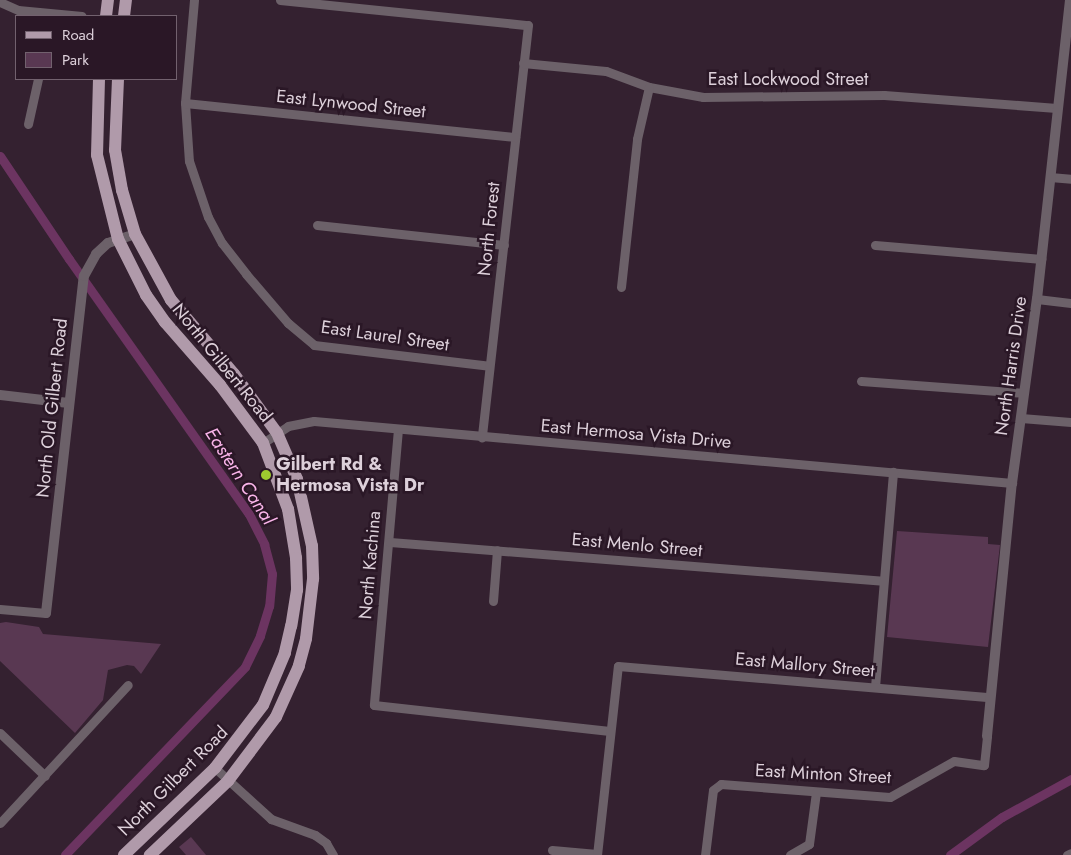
<!DOCTYPE html>
<html>
<head>
<meta charset="utf-8">
<style>
	body { margin:0 }
	#map { position:relative; width:1071px; height:855px; overflow:hidden; background:#342130; font-family:Jost,sans-serif }
	div>[style] { position:absolute }
	[style*='--x'] { left:calc(var(--x)*1px); top:calc(var(--y)*1px); width:calc(var(--w)*1px); rotate:calc(var(--a)*1deg) }
	.green>* { inset:0; background:#593852 }
	.canal>* { height:9px; margin:-4.5px; padding:0 4.5px; transform-origin:4.5px; border-radius:4.5px; background:#6c3461 }
	.minor>* { height:9px; margin:-4.5px; padding:0 4.5px; transform-origin:4.5px; border-radius:4.5px; background:#6c6169 }
	.tertiary>* { height:10px; margin:-5px; padding:0 5px; transform-origin:5px; border-radius:5px; background:#6c6169 }
	.primary>* { height:12px; margin:-6px; padding:0 6px; transform-origin:6px; border-radius:6px; background:#b09aaa }
	.dots>* { width:14px; height:14px; translate:-50% -50%; box-sizing:border-box; border:2px solid #2a1726; border-radius:50% }
	span { translate:-50% -50%; white-space:nowrap; text-align:center; line-height:1.15; -webkit-text-stroke:5px #2a1726; paint-order:stroke }
	.street-label { font-size:18px; color:#ddd0da }
	.poi-label { font-size:18px; color:#ddd0da; font-weight:700 }
	.left { translate:0 -50%; text-align:left }
	.water-label { font-size:19px; color:#fab5ea; font-style:italic }
	.legend { position:absolute; left:15px; top:15px; width:162px; height:65px; box-sizing:border-box; background:#2a1726; border:1px solid #72616e; margin:0; padding:6px 9px; list-style:none; font-size:15px; color:#ddd0da }
	.legend li { display:flex; align-items:center; gap:10px; height:25px }
	.legend b { width:25px; border:1px solid #72616e }
</style>
</head>
<body>
<div id="map">
	<div class="green">
		<div style="clip-path:polygon(897px 531px,988px 537px,988px 544px,1000px 545px,988px 647px,887px 637px)"></div>
		<div style="clip-path:polygon(6px 622px,39px 627px,43px 634px,161px 644px,141px 674px,134px 666px,127px 665px,108px 670px,103px 700px,75px 733px,0 661px,0 623px)"></div>
		<div style="clip-path:polygon(191px 837px,206px 855px,186px 855px,179px 847px)"></div>
	</div>
	<div class="canal">
		<div style="--x:0;--y:156;--w:124;--a:56.2"></div>
		<div style="--x:69;--y:259;--w:312;--a:54.8"></div>
		<div style="--x:249;--y:514;--w:34;--a:63"></div>
		<div style="--x:264;--y:544;--w:31;--a:75"></div>
		<div style="--x:272;--y:574;--w:32;--a:95"></div>
		<div style="--x:269;--y:606;--w:31;--a:107"></div>
		<div style="--x:260;--y:636;--w:34;--a:116"></div>
		<div style="--x:245;--y:667;--w:260;--a:133.8"></div>
		<div style="--x:950;--y:855;--w:64;--a:-36.2"></div>
		<div style="--x:1002;--y:817;--w:79;--a:-28.8"></div>
	</div>
	<div class="minor">
		<div style="--x:194;--y:0;--w:103;--a:95"></div>
		<div style="--x:185;--y:103;--w:58;--a:86.1"></div>
		<div style="--x:189;--y:161;--w:59;--a:71.3"></div>
		<div style="--x:208;--y:217;--w:30;--a:62"></div>
		<div style="--x:222;--y:243;--w:39;--a:52"></div>
		<div style="--x:246;--y:274;--w:65;--a:49.4"></div>
		<div style="--x:288;--y:323;--w:34;--a:40"></div>
		<div style="--x:314;--y:345;--w:176;--a:6.8"></div>
		<div style="--x:280;--y:0;--w:249;--a:5.8"></div>
		<div style="--x:528;--y:25;--w:415;--a:96.4"></div>
		<div style="--x:0;--y:2;--w:20;--a:24"></div>
		<div style="--x:18;--y:10;--w:64;--a:5.4"></div>
		<div style="--x:523;--y:63;--w:83;--a:5.5"></div>
		<div style="--x:606;--y:71;--w:46;--a:20.4"></div>
		<div style="--x:649;--y:87;--w:55;--a:10.5"></div>
		<div style="--x:703;--y:97;--w:181;--a:-0.6"></div>
		<div style="--x:884;--y:95;--w:173;--a:4.3"></div>
		<div style="--x:185;--y:103;--w:332;--a:5.9"></div>
		<div style="--x:28;--y:124;--w:46;--a:-77.5"></div>
		<div style="--x:1050;--y:177;--w:21;--a:5"></div>
		<div style="--x:317;--y:225;--w:188;--a:6.1"></div>
		<div style="--x:875;--y:245;--w:167;--a:4.8"></div>
		<div style="--x:621;--y:287;--w:149;--a:-83.8"></div>
		<div style="--x:637;--y:139;--w:53;--a:-77"></div>
		<div style="--x:1037;--y:299;--w:34;--a:7"></div>
		<div style="--x:861;--y:381;--w:163;--a:4.2"></div>
		<div style="--x:1021;--y:418;--w:50;--a:4.6"></div>
		<div style="--x:398;--y:429;--w:277;--a:95"></div>
		<div style="--x:374;--y:705;--w:237;--a:6.3"></div>
		<div style="--x:263;--y:443;--w:30;--a:-34"></div>
		<div style="--x:288;--y:426;--w:26;--a:-11"></div>
		<div style="--x:314;--y:421;--w:701;--a:5.08"></div>
		<div style="--x:390;--y:542;--w:494;--a:4.5"></div>
		<div style="--x:493;--y:601;--w:51;--a:-85.5"></div>
		<div style="--x:0;--y:609;--w:46;--a:5"></div>
		<div style="--x:875;--y:687;--w:216;--a:-85.2"></div>
		<div style="--x:0;--y:733;--w:62;--a:43.7"></div>
		<div style="--x:215;--y:768;--w:76;--a:42.3"></div>
		<div style="--x:271;--y:819;--w:47;--a:20"></div>
		<div style="--x:315;--y:835;--w:14;--a:36"></div>
		<div style="--x:326;--y:843;--w:14;--a:60"></div>
		<div style="--x:0;--y:823;--w:188;--a:-47.2"></div>
		<div style="--x:552;--y:850;--w:45;--a:5.1"></div>
		<div style="--x:597;--y:855;--w:190;--a:-83.7"></div>
		<div style="--x:618;--y:666;--w:373;--a:4.8"></div>
		<div style="--x:705;--y:855;--w:65;--a:-83"></div>
		<div style="--x:713;--y:790;--w:10;--a:-37"></div>
		<div style="--x:721;--y:784;--w:169;--a:4.4"></div>
		<div style="--x:890;--y:797;--w:73;--a:-29.4"></div>
		<div style="--x:954;--y:761;--w:30;--a:8"></div>
		<div style="--x:984;--y:765;--w:29;--a:-84"></div>
		<div style="--x:790;--y:855;--w:22;--a:-30"></div>
		<div style="--x:809;--y:844;--w:52;--a:-82.3"></div>
		<div style="--x:1067;--y:855;--w:4;--a:-27"></div>
	</div>
	<div class="tertiary">
		<div style="--x:0;--y:395;--w:69;--a:6.6"></div>
		<div style="--x:46;--y:613;--w:339;--a:-83.6"></div>
		<div style="--x:84;--y:276;--w:25;--a:-61"></div>
		<div style="--x:96;--y:254;--w:16;--a:-43"></div>
		<div style="--x:108;--y:243;--w:28;--a:-18"></div>
		<div style="--x:987;--y:736;--w:254;--a:-84.4"></div>
		<div style="--x:1012;--y:483;--w:186;--a:-82.3"></div>
		<div style="--x:1037;--y:299;--w:301;--a:-83.7"></div>
	</div>
	<div class="primary">
		<div style="--x:106;--y:16;--w:16;--a:-83"></div>
		<div style="--x:124;--y:16;--w:16;--a:-83"></div>
		<div style="--x:99;--y:79;--w:76;--a:91.5"></div>
		<div style="--x:97;--y:155;--w:87;--a:76"></div>
		<div style="--x:118;--y:239;--w:63;--a:63.4"></div>
		<div style="--x:146;--y:295;--w:33;--a:55"></div>
		<div style="--x:165;--y:322;--w:84;--a:48.9"></div>
		<div style="--x:220;--y:385;--w:72;--a:53.4"></div>
		<div style="--x:263;--y:443;--w:71;--a:69.3"></div>
		<div style="--x:288;--y:509;--w:50;--a:80.7"></div>
		<div style="--x:296;--y:558;--w:32;--a:88"></div>
		<div style="--x:297;--y:590;--w:36;--a:99"></div>
		<div style="--x:291;--y:626;--w:28;--a:103"></div>
		<div style="--x:285;--y:653;--w:56;--a:112.9"></div>
		<div style="--x:263;--y:705;--w:79;--a:127.3"></div>
		<div style="--x:215;--y:768;--w:126;--a:136.3"></div>
		<div style="--x:118;--y:79;--w:71;--a:92.4"></div>
		<div style="--x:115;--y:150;--w:41;--a:80.1"></div>
		<div style="--x:122;--y:190;--w:46;--a:73.5"></div>
		<div style="--x:135;--y:234;--w:75;--a:61.4"></div>
		<div style="--x:171;--y:300;--w:97;--a:49.6"></div>
		<div style="--x:234;--y:374;--w:73;--a:53.9"></div>
		<div style="--x:277;--y:433;--w:50;--a:66.5"></div>
		<div style="--x:297;--y:479;--w:69;--a:77.4"></div>
		<div style="--x:312;--y:546;--w:33;--a:88"></div>
		<div style="--x:313;--y:579;--w:60;--a:96.7"></div>
		<div style="--x:306;--y:639;--w:28;--a:105"></div>
		<div style="--x:299;--y:666;--w:56;--a:114.3"></div>
		<div style="--x:276;--y:717;--w:80;--a:126.9"></div>
		<div style="--x:228;--y:781;--w:108;--a:136.5"></div>
	</div>
	<div class="dots">
		<div style="left:266px;top:475px;background:#9eca2f"></div>
	</div>
	<div class="street-label">
		<span style="left:788px;top:79px">East Lockwood Street</span>
		<span style="left:351px;top:104px;rotate:6deg">East Lynwood Street</span>
		<span style="left:489px;top:229px;rotate:-84deg">North Forest</span>
		<span style="left:385px;top:336px;rotate:8deg">East Laurel Street</span>
		<span style="left:222px;top:363px;rotate:51deg">North Gilbert Road</span>
		<span style="left:1011px;top:366px;rotate:-82deg">North Harris Drive</span>
		<span style="left:52px;top:408px;rotate:-84deg">North Old Gilbert Road</span>
		<span style="left:636px;top:434px;rotate:5deg">East Hermosa Vista Drive</span>
		<span style="left:637px;top:545px;rotate:5deg">East Menlo Street</span>
		<span style="left:370px;top:565px;rotate:-85deg">North Kachina</span>
		<span style="left:805px;top:665px;rotate:5deg">East Mallory Street</span>
		<span style="left:823px;top:774px;rotate:3deg">East Minton Street</span>
		<span style="left:173px;top:781px;rotate:-45deg">North Gilbert Road</span>
	</div>
	<div class="poi-label">
		<span class="left" style="left:276px;top:475px">Gilbert Rd &amp;<br>Hermosa Vista Dr</span>
	</div>
	<div class="water-label">
		<span style="left:240px;top:476px;rotate:57deg">Eastern Canal</span>
	</div>
	<ul class="legend">
	<li><b style="height:6px;background:#b09aaa"></b>Road</li>
	<li><b style="height:14px;background:#593852"></b>Park</li>
	</ul>
</div>
</body>
</html>
